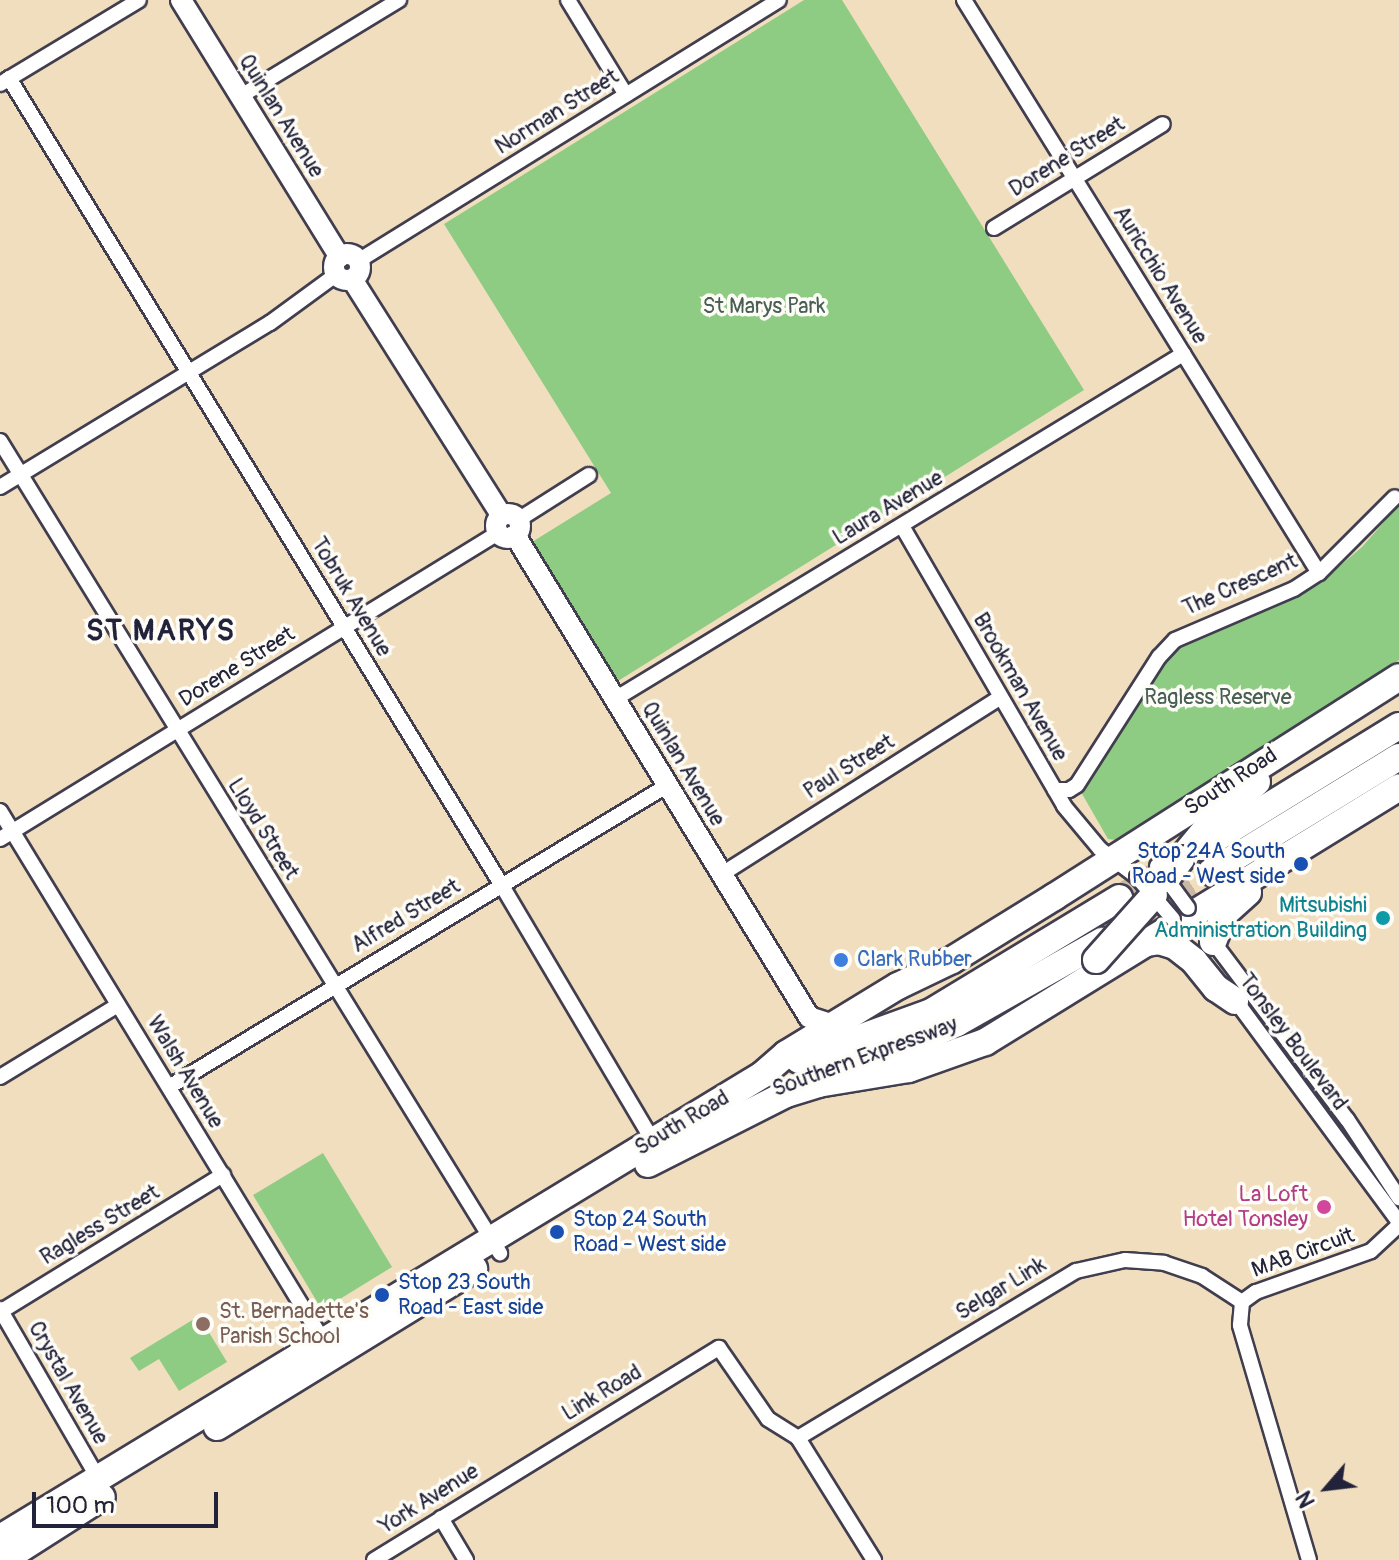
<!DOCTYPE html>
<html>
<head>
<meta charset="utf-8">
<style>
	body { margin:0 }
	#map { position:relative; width:1399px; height:1560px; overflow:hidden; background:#f1debe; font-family:Pangolin,sans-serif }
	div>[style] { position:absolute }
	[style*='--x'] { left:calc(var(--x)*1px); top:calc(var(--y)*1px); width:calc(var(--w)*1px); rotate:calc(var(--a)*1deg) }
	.green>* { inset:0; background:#8fcc83 }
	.highway-tunnel>* { height:26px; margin-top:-13px; transform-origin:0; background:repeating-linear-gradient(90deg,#c8b8a4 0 26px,transparent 0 39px) }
	.roads { filter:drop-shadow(2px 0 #413e4f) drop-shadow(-2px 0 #413e4f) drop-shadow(0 2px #413e4f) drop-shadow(0 -2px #413e4f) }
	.street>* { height:14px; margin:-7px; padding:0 7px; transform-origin:7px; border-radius:7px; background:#fff }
	.secondary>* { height:20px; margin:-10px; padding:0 10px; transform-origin:10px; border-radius:10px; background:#fff }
	.secondary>.ring { margin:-10px; padding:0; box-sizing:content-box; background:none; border:20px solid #fff; border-radius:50% }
	.highway>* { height:26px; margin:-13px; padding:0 13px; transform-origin:13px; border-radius:13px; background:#fff }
	.bridges { filter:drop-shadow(2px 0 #413e4f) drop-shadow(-2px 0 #413e4f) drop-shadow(0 2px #413e4f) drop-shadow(0 -2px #413e4f) }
	.street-bridge>* { height:14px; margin:-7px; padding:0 7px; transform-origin:7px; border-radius:7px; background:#fff }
	.highway-bridge>* { height:26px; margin:-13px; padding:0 13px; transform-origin:13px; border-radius:13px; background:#fff }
	.dots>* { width:22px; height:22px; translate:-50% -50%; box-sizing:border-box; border:4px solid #fdfcf7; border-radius:50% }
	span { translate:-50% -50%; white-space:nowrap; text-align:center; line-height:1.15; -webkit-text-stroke:7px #fdfcf7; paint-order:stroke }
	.street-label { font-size:22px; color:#22223b }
	.park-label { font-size:22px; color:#485e54 }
	.transit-label { font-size:22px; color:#164399 }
	.right { translate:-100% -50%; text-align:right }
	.left { translate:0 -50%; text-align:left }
	.culture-label { font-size:22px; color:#0d838f }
	.shop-label { font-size:22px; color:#366cbe }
	.hotel-label { font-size:22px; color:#b23c85 }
	.education-label { font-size:22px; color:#785e54 }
	.district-label { font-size:30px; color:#22223b; font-weight:700; letter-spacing:2px }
	.north { position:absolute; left:1287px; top:1448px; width:80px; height:80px; -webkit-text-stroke:6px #fdfcf7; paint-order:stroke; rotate:242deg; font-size:22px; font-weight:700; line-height:32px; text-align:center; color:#22223b }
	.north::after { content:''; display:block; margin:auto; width:28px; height:36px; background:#22223b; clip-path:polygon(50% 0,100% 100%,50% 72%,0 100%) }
	.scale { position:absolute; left:32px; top:1492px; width:186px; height:36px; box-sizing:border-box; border:4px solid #22223b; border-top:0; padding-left:10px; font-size:24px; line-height:28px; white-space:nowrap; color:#22223b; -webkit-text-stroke:6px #fdfcf7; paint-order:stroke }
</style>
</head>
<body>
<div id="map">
	<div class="green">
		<div style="clip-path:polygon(804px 0,842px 0,1084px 390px,618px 681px,532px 542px,611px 493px,444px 224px)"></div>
		<div style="clip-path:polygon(1399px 505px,1399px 660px,1116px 840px,1108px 839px,1081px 792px,1165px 657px,1175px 647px,1321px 582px,1362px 547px)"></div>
		<div style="clip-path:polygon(323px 1153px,392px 1267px,322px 1310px,253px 1195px)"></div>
		<div style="clip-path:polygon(199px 1316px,227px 1362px,179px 1391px,159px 1359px,139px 1371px,130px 1358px)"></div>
	</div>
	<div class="highway-tunnel">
		<div style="--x:1119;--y:898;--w:76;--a:-31.6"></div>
		<div style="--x:1136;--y:919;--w:89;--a:-32.1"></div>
	</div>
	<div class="roads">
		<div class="street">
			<div style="--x:568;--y:0;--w:111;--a:58.6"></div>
			<div style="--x:964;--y:0;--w:674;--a:58.22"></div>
			<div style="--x:9;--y:78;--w:944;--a:58.6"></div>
			<div style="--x:501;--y:884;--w:299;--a:59.4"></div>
			<div style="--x:0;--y:84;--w:162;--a:-31.1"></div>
			<div style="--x:241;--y:96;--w:185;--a:-31.3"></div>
			<div style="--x:994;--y:228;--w:198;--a:-31.6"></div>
			<div style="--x:358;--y:261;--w:495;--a:-31.8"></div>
			<div style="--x:0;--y:441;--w:954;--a:58.38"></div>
			<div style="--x:0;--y:487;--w:316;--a:-31.3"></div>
			<div style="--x:270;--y:323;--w:83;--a:-36.2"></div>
			<div style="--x:518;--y:520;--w:84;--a:-32.4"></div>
			<div style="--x:902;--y:526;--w:323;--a:59.9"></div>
			<div style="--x:1064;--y:806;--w:56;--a:50.1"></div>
			<div style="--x:1100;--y:849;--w:46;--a:37.1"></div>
			<div style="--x:615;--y:699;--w:665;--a:-31.27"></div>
			<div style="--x:1055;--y:790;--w:14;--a:0"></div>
			<div style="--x:1069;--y:790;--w:9;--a:-32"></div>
			<div style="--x:1077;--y:785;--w:152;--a:-57.4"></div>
			<div style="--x:1159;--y:657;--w:23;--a:-47"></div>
			<div style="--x:1175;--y:640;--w:129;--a:-23.2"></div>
			<div style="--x:1294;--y:589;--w:30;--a:-33"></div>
			<div style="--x:1319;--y:573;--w:107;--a:-45"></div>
			<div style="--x:0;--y:811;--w:628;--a:58.61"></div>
			<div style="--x:0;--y:839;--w:584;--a:-31.57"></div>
			<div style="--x:722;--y:874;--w:328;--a:-32.4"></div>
			<div style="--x:1190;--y:911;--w:261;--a:53"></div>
			<div style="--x:1347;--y:1119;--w:95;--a:56.6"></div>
			<div style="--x:1233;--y:997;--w:280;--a:53.6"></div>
			<div style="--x:0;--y:1077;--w:138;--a:-31.4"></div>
			<div style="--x:169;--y:1087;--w:583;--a:-31.18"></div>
			<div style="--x:0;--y:1309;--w:201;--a:59.9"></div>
			<div style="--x:0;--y:1312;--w:262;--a:-31.6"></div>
			<div style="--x:798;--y:1438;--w:324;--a:-31"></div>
			<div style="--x:1076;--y:1271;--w:50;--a:-12.7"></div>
			<div style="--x:1125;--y:1260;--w:39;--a:4"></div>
			<div style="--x:1164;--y:1263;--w:40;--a:18.9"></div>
			<div style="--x:1202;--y:1276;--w:48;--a:33"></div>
			<div style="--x:441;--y:1518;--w:49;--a:59.2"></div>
			<div style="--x:374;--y:1560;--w:405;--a:-31.6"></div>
			<div style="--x:719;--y:1348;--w:86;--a:55.4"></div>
			<div style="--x:768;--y:1419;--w:36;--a:32"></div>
			<div style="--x:798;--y:1438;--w:144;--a:58.1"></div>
			<div style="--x:1309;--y:1560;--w:245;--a:-106.4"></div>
			<div style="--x:1240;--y:1325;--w:23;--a:-85"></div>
			<div style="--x:1242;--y:1302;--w:17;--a:-36"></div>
			<div style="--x:1256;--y:1292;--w:122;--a:-19.6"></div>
			<div style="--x:1371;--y:1251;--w:38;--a:-43"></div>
		</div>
		<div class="secondary">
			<div style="--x:181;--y:0;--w:302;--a:58.3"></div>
			<div class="ring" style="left:334px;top:254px;width:6px;height:6px"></div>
			<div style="--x:352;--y:279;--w:280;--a:57.7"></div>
			<div class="ring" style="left:496px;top:514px;width:4px;height:4px"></div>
			<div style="--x:515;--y:535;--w:565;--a:58.62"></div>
			<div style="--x:809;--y:1017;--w:25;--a:18"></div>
		</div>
		<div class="highway">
			<div style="--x:1202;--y:847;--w:231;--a:-31.6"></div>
			<div style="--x:1181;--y:859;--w:45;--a:-50.4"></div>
			<div style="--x:1210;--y:824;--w:63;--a:-41.8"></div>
			<div style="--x:1211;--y:872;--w:220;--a:-31.5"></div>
			<div style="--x:1213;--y:942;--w:31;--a:-68"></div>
			<div style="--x:1225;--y:913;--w:31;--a:-42"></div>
			<div style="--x:1147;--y:943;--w:12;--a:-9"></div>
			<div style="--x:1159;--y:941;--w:17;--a:17"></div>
			<div style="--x:1175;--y:946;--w:24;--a:38"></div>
			<div style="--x:1194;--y:961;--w:35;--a:51"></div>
			<div style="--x:1216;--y:988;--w:23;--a:34"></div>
			<div style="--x:799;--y:1060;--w:140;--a:-20"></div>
			<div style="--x:931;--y:1012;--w:220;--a:-31.2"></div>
			<div style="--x:822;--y:1070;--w:102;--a:-17"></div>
			<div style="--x:920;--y:1040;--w:41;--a:-24.7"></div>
			<div style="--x:957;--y:1023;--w:167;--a:-29.5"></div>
			<div style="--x:648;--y:1164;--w:155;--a:-26.9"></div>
			<div style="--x:786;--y:1094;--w:34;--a:-17"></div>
			<div style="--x:818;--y:1084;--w:92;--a:-9.4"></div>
			<div style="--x:909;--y:1069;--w:81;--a:-19.6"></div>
			<div style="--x:985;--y:1042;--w:486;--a:-31.6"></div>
			<div style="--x:217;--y:1427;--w:302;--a:-31.6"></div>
			<div style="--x:0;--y:1538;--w:892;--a:-31.28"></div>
			<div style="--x:762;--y:1075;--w:32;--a:-41"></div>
			<div style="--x:786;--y:1054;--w:131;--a:-31.3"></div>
			<div style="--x:898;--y:986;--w:60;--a:-25.7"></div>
			<div style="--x:952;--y:960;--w:120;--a:-31.7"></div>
			<div style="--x:1054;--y:897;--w:409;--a:-32.5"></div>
			<div style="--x:3;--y:1560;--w:117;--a:-32.5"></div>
		</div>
	</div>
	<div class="bridges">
		<div class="street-bridge">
			<div style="--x:1157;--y:866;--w:52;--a:53.6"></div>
			<div style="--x:1137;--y:877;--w:55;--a:49.4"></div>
		</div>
		<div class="highway-bridge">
			<div style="--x:1166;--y:879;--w:25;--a:-53"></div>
			<div style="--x:1096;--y:960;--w:87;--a:-48.3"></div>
		</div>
	</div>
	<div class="dots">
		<div style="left:1301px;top:864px;background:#1a4fb4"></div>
		<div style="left:1383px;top:918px;background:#0f9aa8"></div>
		<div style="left:841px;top:960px;background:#3f7fe0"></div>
		<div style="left:1324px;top:1207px;background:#d1479c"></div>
		<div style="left:557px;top:1232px;background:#1a4fb4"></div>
		<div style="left:382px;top:1295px;background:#1a4fb4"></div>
		<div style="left:203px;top:1324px;background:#8d6e63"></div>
	</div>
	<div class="street-label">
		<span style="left:557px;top:112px;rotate:-32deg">Norman Street</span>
		<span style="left:281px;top:116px;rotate:58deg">Quinlan Avenue</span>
		<span style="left:1067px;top:157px;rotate:-32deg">Dorene Street</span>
		<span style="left:1160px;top:275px;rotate:58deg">Auricchio Avenue</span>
		<span style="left:888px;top:508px;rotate:-31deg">Laura Avenue</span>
		<span style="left:1240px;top:585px;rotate:-24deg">The Crescent</span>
		<span style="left:351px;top:597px;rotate:59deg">Tobruk Avenue</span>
		<span style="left:237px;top:667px;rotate:-32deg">Dorene Street</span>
		<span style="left:1020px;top:687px;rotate:60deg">Brookman Avenue</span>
		<span style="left:683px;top:764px;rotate:59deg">Quinlan Avenue</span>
		<span style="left:849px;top:767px;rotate:-32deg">Paul Street</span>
		<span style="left:1231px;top:782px;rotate:-33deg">South Road</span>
		<span style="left:263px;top:829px;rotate:58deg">Lloyd Street</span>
		<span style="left:406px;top:916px;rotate:-31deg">Alfred Street</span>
		<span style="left:1293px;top:1042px;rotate:53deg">Tonsley Boulevard</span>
		<span style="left:865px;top:1057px;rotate:-20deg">Southern Expressway</span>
		<span style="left:185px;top:1072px;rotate:59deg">Walsh Avenue</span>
		<span style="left:682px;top:1123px;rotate:-31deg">South Road</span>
		<span style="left:100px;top:1225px;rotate:-31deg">Ragless Street</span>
		<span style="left:1303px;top:1253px;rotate:-20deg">MAB Circuit</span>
		<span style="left:1001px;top:1289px;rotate:-31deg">Selgar Link</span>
		<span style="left:68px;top:1383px;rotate:60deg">Crystal Avenue</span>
		<span style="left:602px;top:1393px;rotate:-31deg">Link Road</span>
		<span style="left:429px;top:1499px;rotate:-32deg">York Avenue</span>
	</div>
	<div class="park-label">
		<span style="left:764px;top:307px">St Marys Park</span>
		<span style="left:1218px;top:698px">Ragless Reserve</span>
	</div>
	<div class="transit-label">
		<span class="right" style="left:1285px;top:864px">Stop 24A South<br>Road - West side</span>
		<span class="left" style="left:573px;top:1232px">Stop 24 South<br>Road - West side</span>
		<span class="left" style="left:398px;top:1295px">Stop 23 South<br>Road - East side</span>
	</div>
	<div class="culture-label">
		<span class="right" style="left:1367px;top:918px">Mitsubishi<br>Administration Building</span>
	</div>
	<div class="shop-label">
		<span class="left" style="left:857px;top:960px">Clark Rubber</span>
	</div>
	<div class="hotel-label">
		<span class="right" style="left:1308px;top:1207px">La Loft<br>Hotel Tonsley</span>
	</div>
	<div class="education-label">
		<span class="left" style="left:219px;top:1324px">St. Bernadette's<br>Parish School</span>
	</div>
	<div class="district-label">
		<span style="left:161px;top:631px">ST MARYS</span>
	</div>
	<div class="north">N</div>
	<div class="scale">100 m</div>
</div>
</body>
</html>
